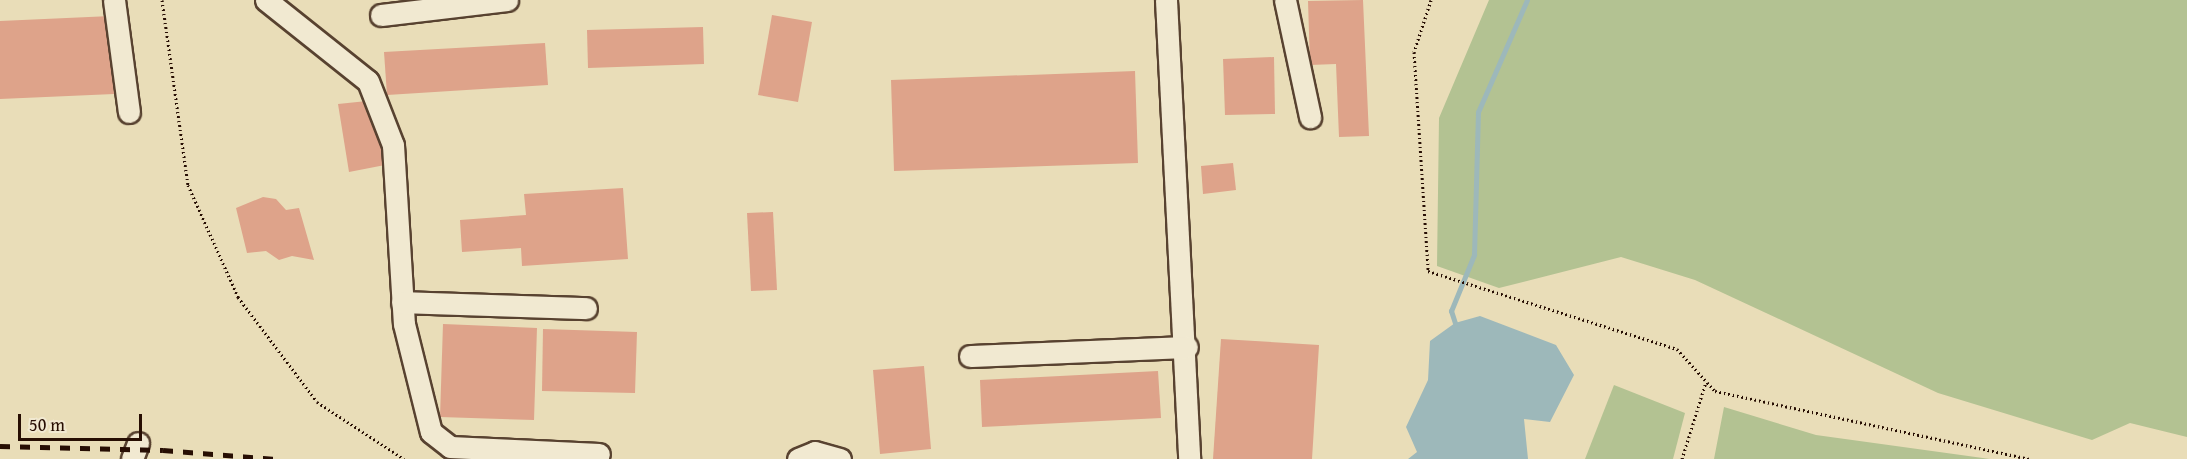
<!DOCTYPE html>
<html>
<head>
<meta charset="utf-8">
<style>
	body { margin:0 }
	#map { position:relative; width:2187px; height:459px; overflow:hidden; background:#e9ddb8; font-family:"Gentium Book Plus",serif }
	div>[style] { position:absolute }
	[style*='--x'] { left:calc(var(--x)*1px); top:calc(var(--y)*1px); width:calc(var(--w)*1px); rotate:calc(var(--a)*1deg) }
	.green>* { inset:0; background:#b3c292 }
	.water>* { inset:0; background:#9db8ba }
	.stream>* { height:5px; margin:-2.5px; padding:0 2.5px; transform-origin:2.5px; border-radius:2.5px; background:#9db8ba }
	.building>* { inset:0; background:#dea38a }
	.path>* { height:3px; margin-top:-1.5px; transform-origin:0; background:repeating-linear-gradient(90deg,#270e03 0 1.5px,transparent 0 4.5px) }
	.roads { filter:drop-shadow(2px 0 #584230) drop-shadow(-2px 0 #584230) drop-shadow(0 2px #584230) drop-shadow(0 -2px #584230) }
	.minor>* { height:21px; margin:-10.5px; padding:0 10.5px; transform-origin:10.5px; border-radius:10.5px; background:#f1e9d1 }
	.rail>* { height:4.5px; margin-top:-2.25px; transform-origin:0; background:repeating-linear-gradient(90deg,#270e03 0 10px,transparent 0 20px) }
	span { translate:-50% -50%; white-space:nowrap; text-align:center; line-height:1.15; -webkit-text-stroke:5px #f1e9d1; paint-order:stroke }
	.scale { position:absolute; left:18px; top:414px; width:124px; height:27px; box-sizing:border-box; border:3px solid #270e03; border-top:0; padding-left:8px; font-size:18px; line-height:21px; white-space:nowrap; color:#270e03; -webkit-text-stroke:4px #f1e9d1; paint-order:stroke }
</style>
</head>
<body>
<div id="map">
	<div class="green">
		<div style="clip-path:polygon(1489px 0,2187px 0,2187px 437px,2130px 423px,2092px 440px,1938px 393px,1695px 280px,1621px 257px,1499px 288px,1437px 266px,1439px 118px)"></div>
		<div style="clip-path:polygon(1614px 385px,1685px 413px,1673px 459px,1585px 459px)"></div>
		<div style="clip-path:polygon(1724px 407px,1816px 435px,1990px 459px,1714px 459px)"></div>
	</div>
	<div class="water">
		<div style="clip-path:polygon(1480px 316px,1556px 345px,1574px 375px,1550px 422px,1524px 419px,1528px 459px,1408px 459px,1417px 452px,1406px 427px,1428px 380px,1430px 341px,1455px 323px)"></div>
	</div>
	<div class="stream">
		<div style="--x:1455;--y:323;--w:13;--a:-108"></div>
		<div style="--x:1451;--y:311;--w:61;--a:-67.7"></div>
		<div style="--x:1474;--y:255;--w:143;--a:-88.4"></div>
		<div style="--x:1478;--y:112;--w:122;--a:-66.4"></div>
	</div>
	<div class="building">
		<div style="clip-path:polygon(1363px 0,1369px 136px,1339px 137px,1336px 64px,1310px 65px,1308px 1px)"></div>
		<div style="clip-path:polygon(772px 15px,812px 22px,798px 102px,758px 95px)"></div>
		<div style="clip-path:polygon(111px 16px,114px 94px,0 99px,0 21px)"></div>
		<div style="clip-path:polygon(703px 27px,704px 64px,588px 68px,587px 30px)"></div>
		<div style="clip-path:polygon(545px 43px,548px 85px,387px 95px,384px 52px)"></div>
		<div style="clip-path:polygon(1274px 57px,1275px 114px,1225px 115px,1223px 59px)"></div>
		<div style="clip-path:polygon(1135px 71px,1138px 163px,894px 171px,891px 80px)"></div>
		<div style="clip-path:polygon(367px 101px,378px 120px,385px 165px,349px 172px,338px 104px)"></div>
		<div style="clip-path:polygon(1233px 163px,1236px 190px,1203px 194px,1201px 166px)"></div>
		<div style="clip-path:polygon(623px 188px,628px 259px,522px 266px,521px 248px,462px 252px,460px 220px,526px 215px,524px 194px)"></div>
		<div style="clip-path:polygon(263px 197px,276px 199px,286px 210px,299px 208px,314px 260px,292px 256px,279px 260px,266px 251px,247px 253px,236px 208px)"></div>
		<div style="clip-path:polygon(773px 212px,777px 290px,751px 291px,747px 213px)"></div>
		<div style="clip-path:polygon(443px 324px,537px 328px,534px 420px,440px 417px)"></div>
		<div style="clip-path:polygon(543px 329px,637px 332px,635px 393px,542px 391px)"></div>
		<div style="clip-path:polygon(1221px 339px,1319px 345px,1312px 459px,1213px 459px)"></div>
		<div style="clip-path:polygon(924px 366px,931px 449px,880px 454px,873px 370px)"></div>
		<div style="clip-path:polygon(1158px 371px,1161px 418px,982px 427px,980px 380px)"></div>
	</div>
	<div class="path">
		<div style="--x:162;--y:0;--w:187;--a:82"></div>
		<div style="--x:188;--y:185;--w:123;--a:65.9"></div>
		<div style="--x:238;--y:297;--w:131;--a:53"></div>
		<div style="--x:317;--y:402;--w:104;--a:33.2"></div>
		<div style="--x:1431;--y:0;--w:55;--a:108.1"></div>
		<div style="--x:1414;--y:52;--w:219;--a:86.3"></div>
		<div style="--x:1428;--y:271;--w:261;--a:17.4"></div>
		<div style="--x:1677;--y:349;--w:57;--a:47.9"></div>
		<div style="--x:1715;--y:391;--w:322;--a:12.2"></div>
		<div style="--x:1682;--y:459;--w:81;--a:-72.7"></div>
	</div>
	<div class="roads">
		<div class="minor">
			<div style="--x:114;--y:0;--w:113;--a:82.4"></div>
			<div style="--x:266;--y:0;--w:130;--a:38.5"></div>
			<div style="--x:368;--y:81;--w:69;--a:68.7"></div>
			<div style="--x:393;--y:145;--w:179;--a:86.5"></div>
			<div style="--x:404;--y:324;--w:111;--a:76"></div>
			<div style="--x:431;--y:432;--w:24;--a:38"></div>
			<div style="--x:450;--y:447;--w:149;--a:2.7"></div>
			<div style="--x:1166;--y:0;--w:460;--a:87.1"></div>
			<div style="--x:1285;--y:0;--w:120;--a:77.9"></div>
			<div style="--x:381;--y:15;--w:127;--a:-6.8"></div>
			<div style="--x:402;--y:302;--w:184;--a:1.9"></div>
			<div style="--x:970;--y:356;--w:217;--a:-2.4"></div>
			<div style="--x:132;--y:459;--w:17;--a:-69"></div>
			<div style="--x:798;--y:459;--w:18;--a:-22"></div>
			<div style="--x:815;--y:452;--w:26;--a:16"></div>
		</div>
	</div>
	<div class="rail">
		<div style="--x:0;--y:446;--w:163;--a:1.4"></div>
		<div style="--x:163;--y:450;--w:113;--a:4.6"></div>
	</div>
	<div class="scale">50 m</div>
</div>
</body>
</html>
